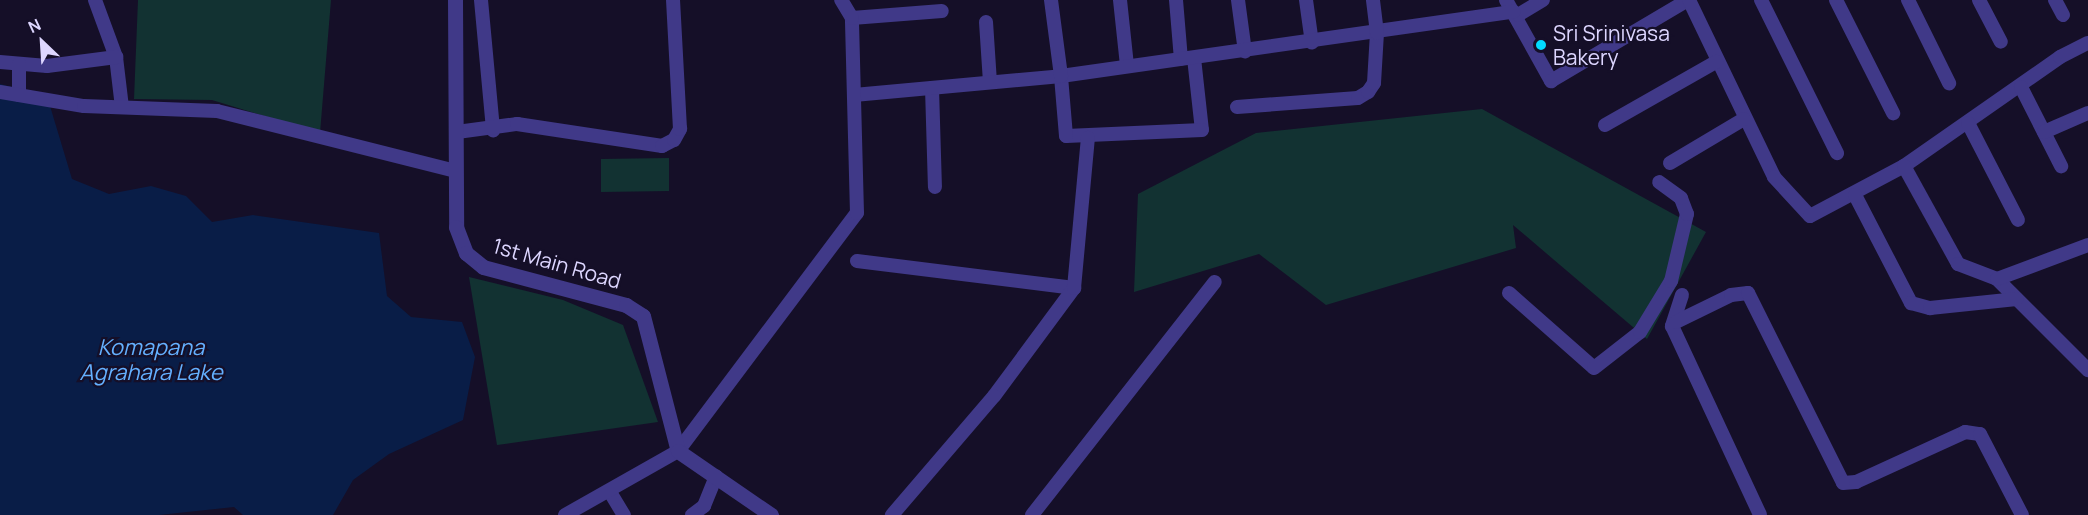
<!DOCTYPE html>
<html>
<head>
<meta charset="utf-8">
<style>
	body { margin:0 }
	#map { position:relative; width:2088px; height:515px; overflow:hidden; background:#150f28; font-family:Manrope,sans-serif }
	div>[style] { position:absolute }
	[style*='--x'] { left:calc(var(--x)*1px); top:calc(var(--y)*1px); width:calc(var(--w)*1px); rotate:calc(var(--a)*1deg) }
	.green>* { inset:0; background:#123232 }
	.water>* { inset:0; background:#091d47 }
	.minor>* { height:14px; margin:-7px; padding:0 7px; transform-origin:7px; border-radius:7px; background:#403988 }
	.tertiary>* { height:15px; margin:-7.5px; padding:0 7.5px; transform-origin:7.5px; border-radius:7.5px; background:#403988 }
	.dots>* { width:16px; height:16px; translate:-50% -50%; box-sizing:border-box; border:3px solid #150f28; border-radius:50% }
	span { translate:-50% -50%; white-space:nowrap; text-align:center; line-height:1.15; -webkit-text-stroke:4.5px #150f28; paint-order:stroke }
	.poi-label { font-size:21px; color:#ddd6ff }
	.left { translate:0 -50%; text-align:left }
	.street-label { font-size:21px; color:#ddd6ff }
	.water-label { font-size:22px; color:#64b0ff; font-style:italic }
	.north { position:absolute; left:12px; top:12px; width:60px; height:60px; -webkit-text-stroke:4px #150f28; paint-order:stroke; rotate:335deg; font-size:16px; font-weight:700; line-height:24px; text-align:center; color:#ddd6ff }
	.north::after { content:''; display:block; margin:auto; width:21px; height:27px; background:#ddd6ff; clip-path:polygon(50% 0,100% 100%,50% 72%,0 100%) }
</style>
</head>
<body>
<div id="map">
	<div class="green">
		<div style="clip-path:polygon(138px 0,331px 0,320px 133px,212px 100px,134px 99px)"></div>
		<div style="clip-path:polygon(1482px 109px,1706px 232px,1647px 339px,1513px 225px,1516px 248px,1326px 305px,1259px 254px,1134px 292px,1138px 194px,1256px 133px)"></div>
		<div style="clip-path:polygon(669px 158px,669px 191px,601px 192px,601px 159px)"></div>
		<div style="clip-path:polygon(469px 277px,563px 300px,623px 325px,658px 422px,497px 445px)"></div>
	</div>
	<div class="water">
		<div style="clip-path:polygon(0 84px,47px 96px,72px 179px,109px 194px,151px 186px,186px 196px,212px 222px,253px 215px,379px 233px,387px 296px,411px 317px,462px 322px,475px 357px,463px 420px,389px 454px,353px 480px,333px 515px,243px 515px,234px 507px,159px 515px,0 515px)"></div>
	</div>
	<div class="minor">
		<div style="--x:95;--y:0;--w:61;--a:69.8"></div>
		<div style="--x:116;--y:57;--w:50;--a:83.2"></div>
		<div style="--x:481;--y:0;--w:131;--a:84.7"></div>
		<div style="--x:1120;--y:0;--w:66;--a:83.9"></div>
		<div style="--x:1176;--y:0;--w:59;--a:85.2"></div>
		<div style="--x:1238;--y:0;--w:52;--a:82.3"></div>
		<div style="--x:1306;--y:0;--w:43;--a:82.1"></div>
		<div style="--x:1506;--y:0;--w:93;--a:60.9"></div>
		<div style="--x:1551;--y:81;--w:159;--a:-30.6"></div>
		<div style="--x:1689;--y:0;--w:196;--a:64.3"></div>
		<div style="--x:1774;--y:177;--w:53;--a:47.3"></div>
		<div style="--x:1810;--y:216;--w:106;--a:-28"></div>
		<div style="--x:1904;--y:166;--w:190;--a:-34.9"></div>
		<div style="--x:2060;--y:57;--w:31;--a:-27"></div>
		<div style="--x:1761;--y:0;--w:171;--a:63.6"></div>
		<div style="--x:1836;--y:0;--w:127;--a:63.2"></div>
		<div style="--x:1908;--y:0;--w:93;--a:63.7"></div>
		<div style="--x:1979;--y:0;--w:47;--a:62.4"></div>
		<div style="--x:2055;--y:0;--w:17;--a:62"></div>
		<div style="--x:1518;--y:15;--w:29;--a:-31"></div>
		<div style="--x:852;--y:18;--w:90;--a:-4.4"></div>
		<div style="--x:986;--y:22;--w:60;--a:86.2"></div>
		<div style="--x:1194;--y:58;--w:72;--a:83.7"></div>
		<div style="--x:1202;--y:130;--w:136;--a:177.5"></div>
		<div style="--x:1066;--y:136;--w:60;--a:-94.8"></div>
		<div style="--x:1061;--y:76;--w:457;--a:-8.1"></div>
		<div style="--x:0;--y:62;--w:47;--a:4.9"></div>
		<div style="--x:47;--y:66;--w:70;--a:-7.4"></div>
		<div style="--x:19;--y:64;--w:31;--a:90"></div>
		<div style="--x:2021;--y:87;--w:89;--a:63.1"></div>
		<div style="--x:932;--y:88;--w:99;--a:88.3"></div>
		<div style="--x:0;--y:92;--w:85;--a:9.5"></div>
		<div style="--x:84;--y:106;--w:133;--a:2.2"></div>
		<div style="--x:217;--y:111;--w:246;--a:14.1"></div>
		<div style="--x:854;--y:95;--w:208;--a:-5.2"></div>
		<div style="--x:1061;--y:76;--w:77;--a:-97.5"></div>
		<div style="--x:1237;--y:107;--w:121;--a:-4.3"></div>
		<div style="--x:1358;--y:98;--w:12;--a:-31"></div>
		<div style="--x:1368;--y:92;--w:11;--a:-56"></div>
		<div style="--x:1374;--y:83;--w:50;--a:-86.6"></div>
		<div style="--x:1377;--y:33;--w:33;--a:-97"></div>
		<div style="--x:1968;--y:123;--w:109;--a:62.7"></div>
		<div style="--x:1605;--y:125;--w:128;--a:-29.6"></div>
		<div style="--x:457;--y:132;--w:61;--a:-7.6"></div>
		<div style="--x:517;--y:124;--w:147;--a:8.6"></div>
		<div style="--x:662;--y:146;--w:13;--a:-27"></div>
		<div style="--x:674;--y:140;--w:13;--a:-61"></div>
		<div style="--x:680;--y:129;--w:129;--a:-93.1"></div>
		<div style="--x:2044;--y:132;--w:48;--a:-23.4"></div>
		<div style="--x:1670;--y:163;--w:86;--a:-30.7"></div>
		<div style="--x:1904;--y:166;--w:112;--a:61.1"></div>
		<div style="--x:1958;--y:264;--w:42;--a:21"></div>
		<div style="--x:1997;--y:279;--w:129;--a:45"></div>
		<div style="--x:1855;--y:195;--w:122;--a:62.6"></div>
		<div style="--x:1911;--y:303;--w:20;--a:15"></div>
		<div style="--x:1930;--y:308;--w:87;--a:-5.9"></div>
		<div style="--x:857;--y:261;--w:219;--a:7.1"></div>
		<div style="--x:1074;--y:288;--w:134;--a:126.5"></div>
		<div style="--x:994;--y:396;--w:157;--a:130.6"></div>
		<div style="--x:1997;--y:279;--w:97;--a:-20.5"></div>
		<div style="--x:1074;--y:288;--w:151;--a:-84.7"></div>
		<div style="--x:1509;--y:293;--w:113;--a:41.4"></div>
		<div style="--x:1594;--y:368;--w:58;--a:-38"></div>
		<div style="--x:1640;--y:332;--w:60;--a:-58.7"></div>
		<div style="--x:1671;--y:281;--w:69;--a:-76.6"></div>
		<div style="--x:1687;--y:214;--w:17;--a:-111"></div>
		<div style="--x:1681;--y:198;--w:27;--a:-144"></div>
		<div style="--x:1682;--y:295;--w:33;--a:108"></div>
		<div style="--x:1672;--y:326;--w:208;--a:65"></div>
		<div style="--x:1676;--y:322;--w:61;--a:-26.1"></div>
		<div style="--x:1731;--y:295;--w:17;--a:-7"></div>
		<div style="--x:1748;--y:293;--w:212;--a:63.4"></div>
		<div style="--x:1843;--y:483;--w:13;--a:-4"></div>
		<div style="--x:1856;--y:482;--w:120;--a:-24.6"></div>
		<div style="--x:1965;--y:432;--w:15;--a:8"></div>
		<div style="--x:1980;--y:434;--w:91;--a:62.6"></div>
		<div style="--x:610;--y:492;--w:27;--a:59"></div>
		<div style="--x:565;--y:515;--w:130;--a:-29.5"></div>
		<div style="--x:678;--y:451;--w:298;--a:-53.1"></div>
		<div style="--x:857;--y:213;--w:195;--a:-91.5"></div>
		<div style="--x:852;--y:18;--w:21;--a:-121"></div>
		<div style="--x:692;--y:515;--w:15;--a:-37"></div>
		<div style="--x:704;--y:506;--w:32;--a:-68"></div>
		<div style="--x:1032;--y:515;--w:296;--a:-51.9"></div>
	</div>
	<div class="tertiary">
		<div style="--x:455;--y:0;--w:227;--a:89.7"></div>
		<div style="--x:456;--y:227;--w:28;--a:69"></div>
		<div style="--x:466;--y:253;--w:22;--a:39"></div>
		<div style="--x:483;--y:267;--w:148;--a:14.9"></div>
		<div style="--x:626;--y:305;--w:20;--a:33"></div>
		<div style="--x:643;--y:316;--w:139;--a:75.5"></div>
		<div style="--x:678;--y:451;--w:113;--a:34.5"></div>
	</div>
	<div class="dots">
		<div style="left:1541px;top:45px;background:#02daff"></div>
	</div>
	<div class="poi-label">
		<span class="left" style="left:1553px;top:45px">Sri Srinivasa<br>Bakery</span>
	</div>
	<div class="street-label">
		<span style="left:557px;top:263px;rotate:16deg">1st Main Road</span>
	</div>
	<div class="water-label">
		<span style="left:151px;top:360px">Komapana<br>Agrahara Lake</span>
	</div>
	<div class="north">N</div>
</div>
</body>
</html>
